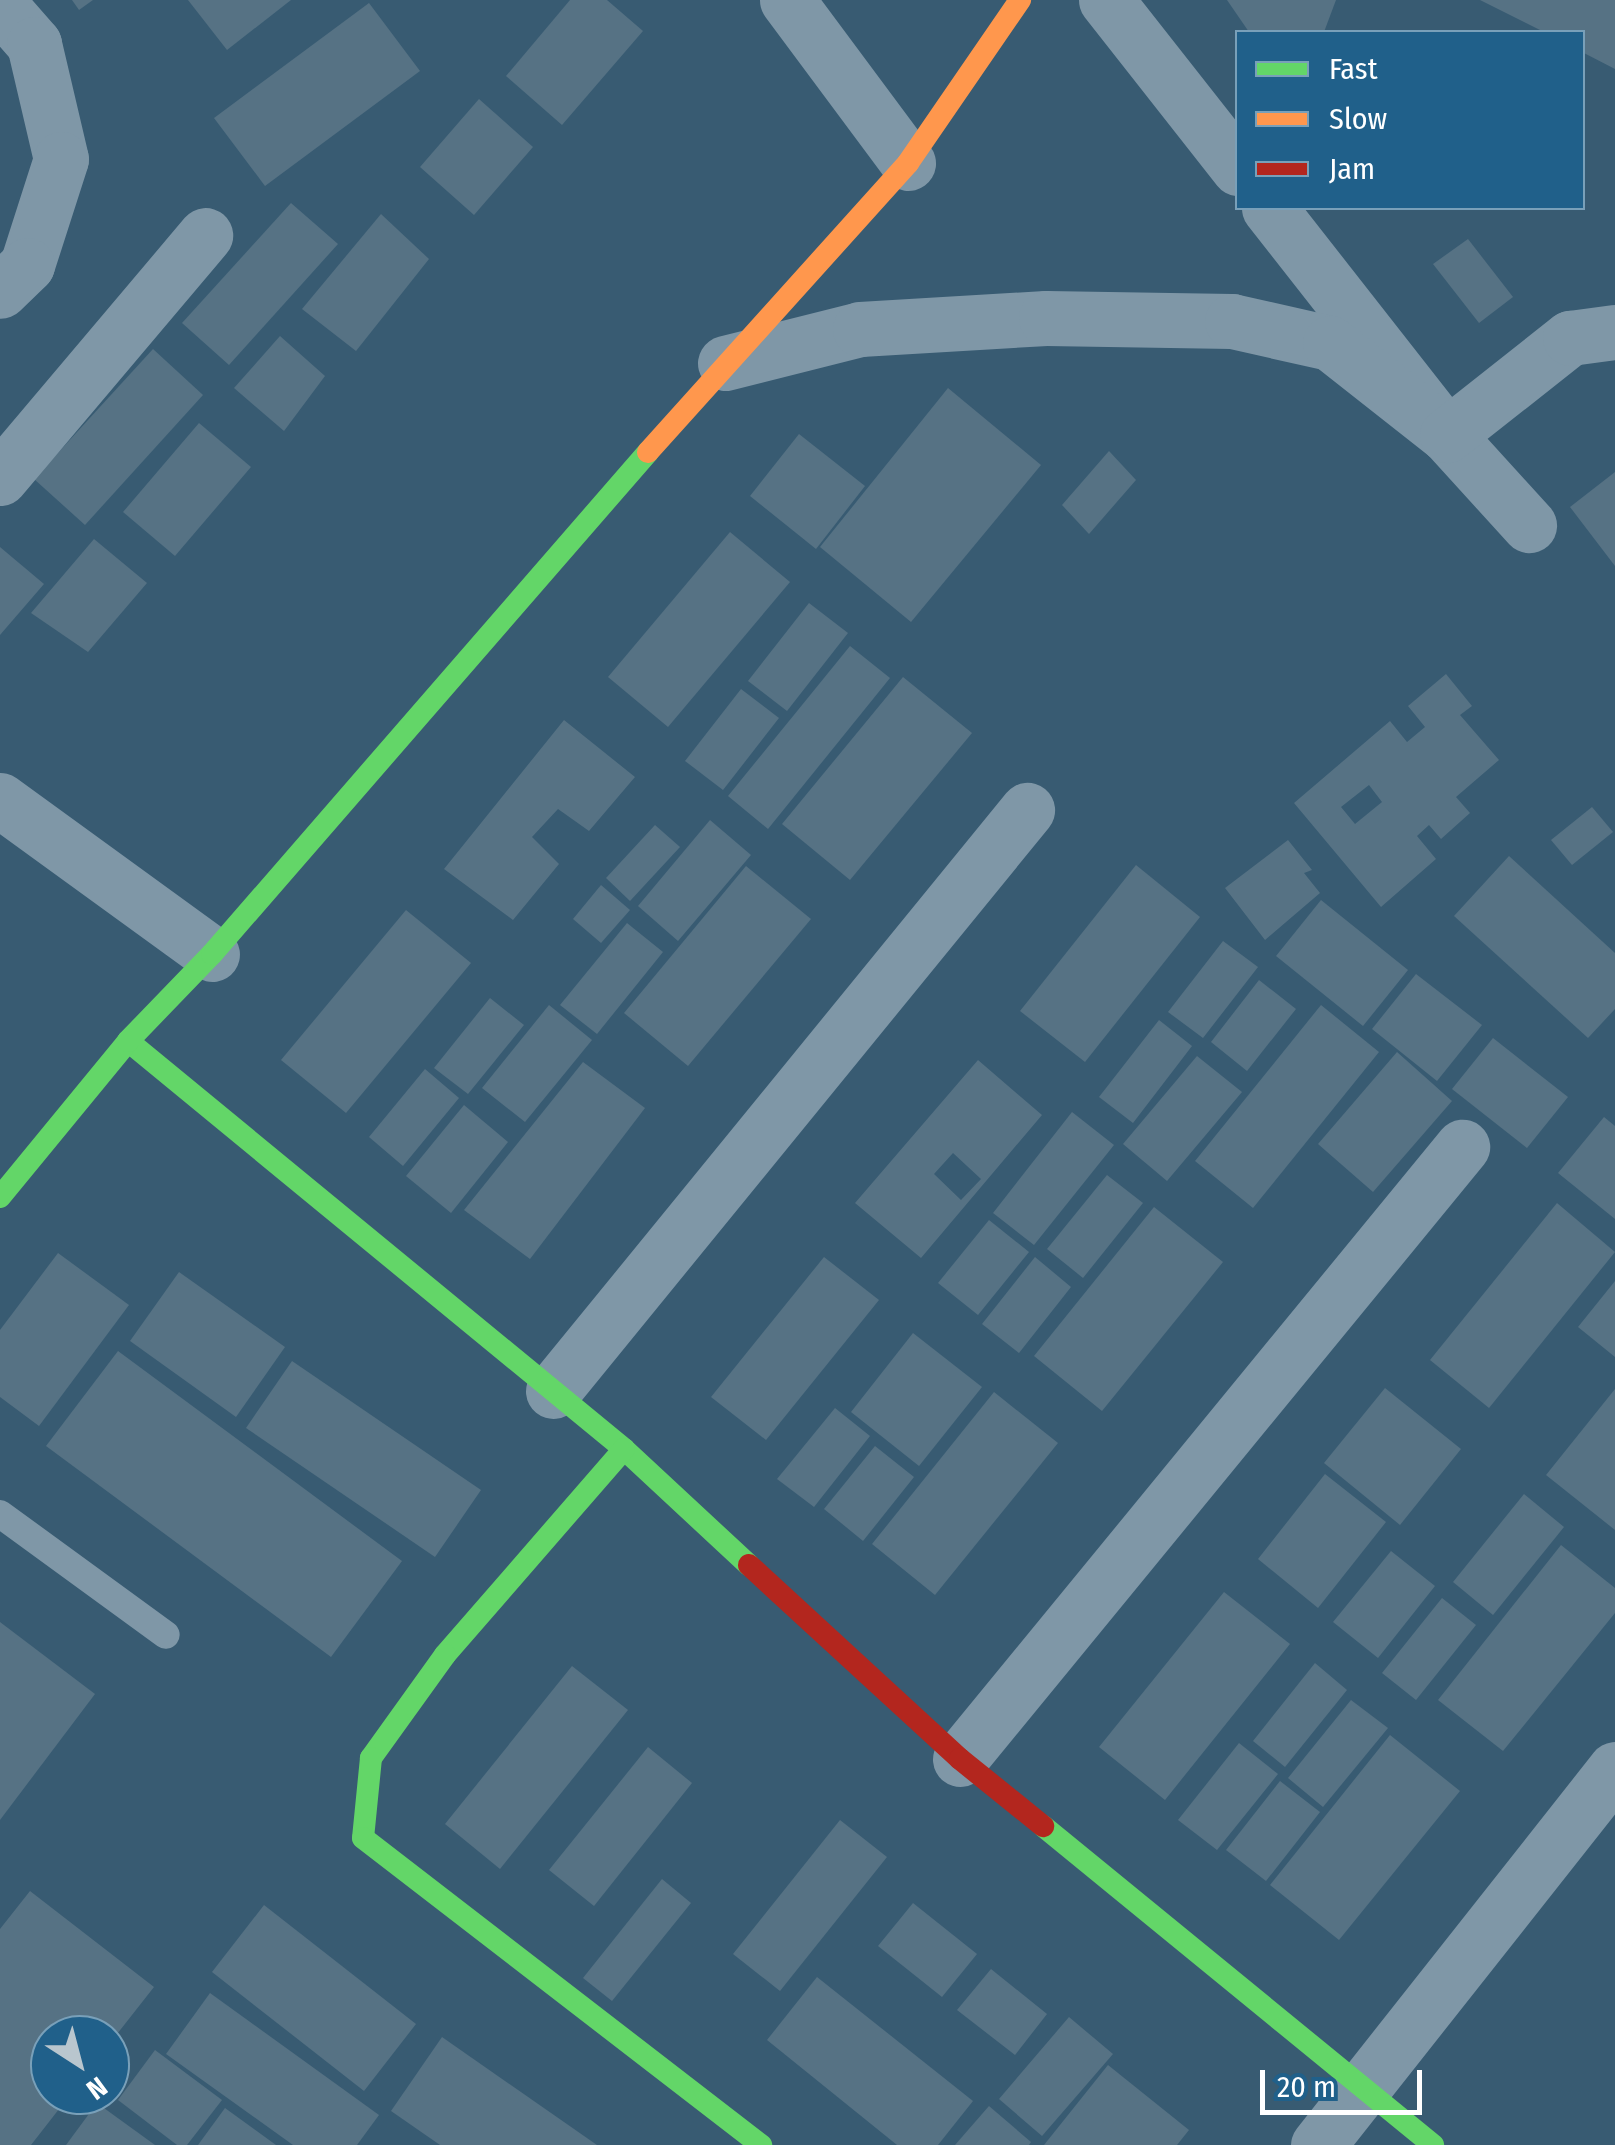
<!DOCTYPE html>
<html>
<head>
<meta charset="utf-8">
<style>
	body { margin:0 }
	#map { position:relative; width:1615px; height:2145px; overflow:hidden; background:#385b72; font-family:"Fira Sans Condensed",sans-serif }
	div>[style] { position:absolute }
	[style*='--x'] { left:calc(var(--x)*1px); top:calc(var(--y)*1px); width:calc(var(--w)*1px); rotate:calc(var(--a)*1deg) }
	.building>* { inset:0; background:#567284 }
	.lane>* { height:28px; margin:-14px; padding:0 14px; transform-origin:14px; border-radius:14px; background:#7f97a7 }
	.street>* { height:55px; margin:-27.5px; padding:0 27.5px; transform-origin:27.5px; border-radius:27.5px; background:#7f97a7 }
	.fast>* { height:22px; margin:-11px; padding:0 11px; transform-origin:11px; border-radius:11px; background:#63d668 }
	.slow>* { height:22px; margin:-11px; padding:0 11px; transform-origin:11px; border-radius:11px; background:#ff974d }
	.jam>* { height:22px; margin:-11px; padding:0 11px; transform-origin:11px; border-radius:11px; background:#b3261e }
	span { translate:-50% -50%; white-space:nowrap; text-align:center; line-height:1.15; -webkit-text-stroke:8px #20608a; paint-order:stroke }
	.legend { position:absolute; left:1235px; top:30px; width:350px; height:180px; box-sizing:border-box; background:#20608a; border:2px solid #79a0b9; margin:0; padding:12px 18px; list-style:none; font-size:30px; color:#fff }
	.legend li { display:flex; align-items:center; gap:20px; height:50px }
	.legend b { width:50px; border:2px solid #79a0b9 }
	.north { position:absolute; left:30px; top:2015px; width:100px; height:100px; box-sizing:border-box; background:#20608a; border:2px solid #79a0b9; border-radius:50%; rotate:144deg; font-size:28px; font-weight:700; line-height:40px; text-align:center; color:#fff }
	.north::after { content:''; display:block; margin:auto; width:35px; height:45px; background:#b9c6ce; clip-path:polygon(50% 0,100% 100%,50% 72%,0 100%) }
	.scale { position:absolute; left:1260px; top:2070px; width:162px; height:45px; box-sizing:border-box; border:5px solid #fff; border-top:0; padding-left:12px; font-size:30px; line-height:35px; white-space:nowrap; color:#fff; -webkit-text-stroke:8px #20608a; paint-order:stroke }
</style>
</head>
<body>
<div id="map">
	<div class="building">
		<div style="clip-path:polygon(72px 0,93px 0,79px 10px)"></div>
		<div style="clip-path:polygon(188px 0,291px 0,227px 50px)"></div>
		<div style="clip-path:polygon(570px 0,607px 0,643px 31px,562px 125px,506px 76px)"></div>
		<div style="clip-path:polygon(1227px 0,1336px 0,1324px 32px,1249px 32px)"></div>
		<div style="clip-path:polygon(1480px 0,1615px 0,1615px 69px,1582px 52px,1582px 32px,1544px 32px)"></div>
		<div style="clip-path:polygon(369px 3px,420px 71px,265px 186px,214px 118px)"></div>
		<div style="clip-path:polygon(479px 99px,533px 147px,474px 215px,420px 167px)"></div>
		<div style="clip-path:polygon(291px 203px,338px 244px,229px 365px,182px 323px)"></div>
		<div style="clip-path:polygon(381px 214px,429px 259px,356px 351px,302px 309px)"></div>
		<div style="clip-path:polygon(1468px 239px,1513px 297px,1479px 323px,1433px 264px)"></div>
		<div style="clip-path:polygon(280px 336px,325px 376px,284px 431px,234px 388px)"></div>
		<div style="clip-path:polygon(153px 349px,203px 395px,85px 525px,34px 479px)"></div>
		<div style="clip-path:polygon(948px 388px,1041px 465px,911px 622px,820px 547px)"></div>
		<div style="clip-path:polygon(199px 423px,251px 467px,175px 556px,123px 512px)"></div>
		<div style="clip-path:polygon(799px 434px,865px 486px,816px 549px,750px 496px)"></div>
		<div style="clip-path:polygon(1109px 451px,1136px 480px,1089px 534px,1062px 505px)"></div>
		<div style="clip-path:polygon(1615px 472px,1615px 566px,1570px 507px)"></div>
		<div style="clip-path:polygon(730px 532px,790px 582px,668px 727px,608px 677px)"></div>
		<div style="clip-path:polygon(94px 539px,147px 583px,88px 652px,31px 613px)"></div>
		<div style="clip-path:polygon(0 547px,44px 584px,0 635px)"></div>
		<div style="clip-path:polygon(809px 603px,848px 633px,787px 711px,748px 681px)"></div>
		<div style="clip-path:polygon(850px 646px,890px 678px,768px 829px,728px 796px)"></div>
		<div style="clip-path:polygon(evenodd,1446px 674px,1472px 706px,1460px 715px,1499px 760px,1456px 797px,1470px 813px,1441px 839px,1429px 825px,1417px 836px,1436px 859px,1381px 907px,1294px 803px,1390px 721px,1407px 742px,1425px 727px,1408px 706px,1446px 674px,1369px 785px,1382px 802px,1355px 824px,1341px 807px,1369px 785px)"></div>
		<div style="clip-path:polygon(903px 677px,972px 733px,850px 880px,782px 824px)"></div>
		<div style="clip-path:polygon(741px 689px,779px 718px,723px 790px,685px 761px)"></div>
		<div style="clip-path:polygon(564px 720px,635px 777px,589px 831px,558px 809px,532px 837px,559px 864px,513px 920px,444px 869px)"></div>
		<div style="clip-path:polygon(1592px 807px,1613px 832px,1572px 865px,1551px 840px)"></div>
		<div style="clip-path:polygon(710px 820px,751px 855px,678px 941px,638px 906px)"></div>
		<div style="clip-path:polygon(655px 825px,680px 847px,630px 901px,606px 878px)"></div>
		<div style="clip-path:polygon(1288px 840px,1312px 870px,1304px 873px,1320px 893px,1265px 940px,1225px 888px)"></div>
		<div style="clip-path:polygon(1509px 856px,1615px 953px,1615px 1009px,1588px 1038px,1454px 916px)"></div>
		<div style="clip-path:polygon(1136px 865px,1200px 917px,1085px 1062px,1020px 1011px)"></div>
		<div style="clip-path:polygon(746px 866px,811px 919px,688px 1066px,624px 1013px)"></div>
		<div style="clip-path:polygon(601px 885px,630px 910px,601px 943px,573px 919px)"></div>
		<div style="clip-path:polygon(1321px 900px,1408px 970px,1363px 1026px,1276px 956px)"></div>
		<div style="clip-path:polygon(406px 910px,471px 963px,346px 1113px,281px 1060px)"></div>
		<div style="clip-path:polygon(627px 923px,663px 952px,597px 1034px,560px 1005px)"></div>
		<div style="clip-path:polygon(1223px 941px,1258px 967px,1203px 1038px,1168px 1012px)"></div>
		<div style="clip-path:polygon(1416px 974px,1482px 1025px,1437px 1081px,1372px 1029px)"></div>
		<div style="clip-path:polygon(1259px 980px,1296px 1009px,1247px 1071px,1211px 1042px)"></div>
		<div style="clip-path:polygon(490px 998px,524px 1025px,468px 1094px,434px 1068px)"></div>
		<div style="clip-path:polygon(549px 1005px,592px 1040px,525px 1122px,482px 1088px)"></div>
		<div style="clip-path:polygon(1321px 1005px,1379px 1052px,1253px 1208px,1195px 1161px)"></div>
		<div style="clip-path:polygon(1159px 1020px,1192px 1046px,1133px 1123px,1099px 1097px)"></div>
		<div style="clip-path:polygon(1493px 1038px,1568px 1097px,1527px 1148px,1452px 1089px)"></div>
		<div style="clip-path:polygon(1397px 1052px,1452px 1101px,1373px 1192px,1318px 1144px)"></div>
		<div style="clip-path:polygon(1197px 1056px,1242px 1092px,1167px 1181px,1123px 1144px)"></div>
		<div style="clip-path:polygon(evenodd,978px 1060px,1042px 1115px,921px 1258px,855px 1203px,978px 1060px,953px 1153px,981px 1179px,961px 1200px,934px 1174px,953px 1153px)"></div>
		<div style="clip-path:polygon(583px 1062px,645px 1108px,530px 1259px,464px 1210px)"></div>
		<div style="clip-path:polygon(425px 1069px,459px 1098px,403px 1166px,369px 1137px)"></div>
		<div style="clip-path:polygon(464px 1105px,508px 1142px,451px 1213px,406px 1176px)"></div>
		<div style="clip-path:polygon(1072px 1112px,1114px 1145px,1034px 1245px,993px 1213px)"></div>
		<div style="clip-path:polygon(1604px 1117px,1615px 1126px,1615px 1219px,1558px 1173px)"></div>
		<div style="clip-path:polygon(1107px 1175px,1143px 1203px,1083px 1278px,1047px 1249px)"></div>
		<div style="clip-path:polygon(1557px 1203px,1615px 1252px,1489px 1408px,1430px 1360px)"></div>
		<div style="clip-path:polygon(1154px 1207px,1223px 1262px,1102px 1411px,1034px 1356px)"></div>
		<div style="clip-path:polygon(989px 1220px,1029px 1252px,978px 1315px,938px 1283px)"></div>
		<div style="clip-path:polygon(58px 1253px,129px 1305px,39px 1426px,0 1397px,0 1330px)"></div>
		<div style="clip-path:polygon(824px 1257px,879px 1300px,766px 1440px,711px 1397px)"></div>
		<div style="clip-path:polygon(1035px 1257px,1071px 1287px,1019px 1353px,982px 1324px)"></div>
		<div style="clip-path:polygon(179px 1272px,285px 1347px,236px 1417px,130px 1341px)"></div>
		<div style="clip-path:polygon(1615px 1281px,1615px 1357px,1578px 1327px)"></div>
		<div style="clip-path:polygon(913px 1333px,982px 1387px,919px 1466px,851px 1412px)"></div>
		<div style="clip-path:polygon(118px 1351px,402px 1561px,331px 1657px,46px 1446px)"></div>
		<div style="clip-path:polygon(292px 1361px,481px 1490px,435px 1557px,246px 1428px)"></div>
		<div style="clip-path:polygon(1385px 1388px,1461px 1449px,1400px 1525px,1324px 1463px)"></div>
		<div style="clip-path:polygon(1615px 1389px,1615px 1530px,1546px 1475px)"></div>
		<div style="clip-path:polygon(994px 1392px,1058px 1443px,935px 1595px,872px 1544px)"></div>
		<div style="clip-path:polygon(835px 1408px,870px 1436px,814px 1507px,777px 1479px)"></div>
		<div style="clip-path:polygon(875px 1446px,914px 1477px,863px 1541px,824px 1509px)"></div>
		<div style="clip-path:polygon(1325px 1474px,1386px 1522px,1318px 1608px,1258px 1559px)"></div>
		<div style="clip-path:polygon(1524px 1494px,1564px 1527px,1493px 1615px,1453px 1582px)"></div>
		<div style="clip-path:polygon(1561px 1545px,1615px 1588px,1615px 1613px,1503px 1751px,1438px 1700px)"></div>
		<div style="clip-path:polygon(1391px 1551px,1435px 1586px,1378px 1658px,1333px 1622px)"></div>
		<div style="clip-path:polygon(1224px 1592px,1290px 1644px,1165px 1800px,1099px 1747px)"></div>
		<div style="clip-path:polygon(1442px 1598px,1476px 1625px,1416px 1700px,1382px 1673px)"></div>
		<div style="clip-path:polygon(0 1622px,95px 1694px,0 1820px)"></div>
		<div style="clip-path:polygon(1315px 1663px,1347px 1690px,1285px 1767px,1253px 1741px)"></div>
		<div style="clip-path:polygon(572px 1666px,628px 1710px,500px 1869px,445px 1824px)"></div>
		<div style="clip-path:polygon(1351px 1700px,1388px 1728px,1323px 1807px,1288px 1778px)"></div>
		<div style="clip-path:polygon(1390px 1735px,1460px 1791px,1339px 1940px,1270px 1885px)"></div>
		<div style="clip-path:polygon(1239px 1743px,1278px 1774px,1217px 1850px,1178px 1820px)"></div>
		<div style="clip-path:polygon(648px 1747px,692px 1783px,594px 1906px,549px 1870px)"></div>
		<div style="clip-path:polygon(1280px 1781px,1320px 1812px,1266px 1881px,1226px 1850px)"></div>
		<div style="clip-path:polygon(840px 1820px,887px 1857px,780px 1991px,733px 1954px)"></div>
		<div style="clip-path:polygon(662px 1879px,691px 1903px,612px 2001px,583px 1978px)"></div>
		<div style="clip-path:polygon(30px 1891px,154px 1987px,110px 2043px,110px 2035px,50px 2035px,50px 2095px,70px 2095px,31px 2145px,0 2145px,0 1929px)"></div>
		<div style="clip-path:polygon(913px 1903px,977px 1954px,942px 1997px,878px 1946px)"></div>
		<div style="clip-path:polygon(264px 1905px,416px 2024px,364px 2091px,212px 1972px)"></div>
		<div style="clip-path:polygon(991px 1969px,1047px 2014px,1015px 2055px,957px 2010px)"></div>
		<div style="clip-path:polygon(817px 1977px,973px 2101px,938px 2145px,897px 2145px,767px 2040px)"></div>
		<div style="clip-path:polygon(210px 1993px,379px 2115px,357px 2145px,293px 2145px,166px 2054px)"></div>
		<div style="clip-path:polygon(1069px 2017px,1113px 2054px,1042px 2136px,999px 2099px)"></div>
		<div style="clip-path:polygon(442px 2037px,597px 2145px,440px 2145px,391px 2111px)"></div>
		<div style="clip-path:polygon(155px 2050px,222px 2100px,187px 2145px,177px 2145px,118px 2100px)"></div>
		<div style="clip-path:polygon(1108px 2065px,1189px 2130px,1177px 2145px,1044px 2145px)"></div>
		<div style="clip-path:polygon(97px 2103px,155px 2145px,66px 2145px)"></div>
		<div style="clip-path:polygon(989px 2106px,1031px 2142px,1029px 2145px,955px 2145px)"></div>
		<div style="clip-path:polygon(225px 2108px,276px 2145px,198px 2145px)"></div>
	</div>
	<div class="lane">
		<div style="--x:0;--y:1514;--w:205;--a:36.1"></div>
	</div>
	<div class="street">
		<div style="--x:787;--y:0;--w:203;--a:53.4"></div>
		<div style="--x:1106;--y:0;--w:214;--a:51.8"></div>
		<div style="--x:0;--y:5;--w:52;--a:48.9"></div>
		<div style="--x:34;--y:44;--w:118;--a:76.8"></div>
		<div style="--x:61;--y:159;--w:111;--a:107.8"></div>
		<div style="--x:27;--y:265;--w:37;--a:136"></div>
		<div style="--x:1269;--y:208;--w:288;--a:51.9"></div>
		<div style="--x:1447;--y:435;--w:122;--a:47.7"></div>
		<div style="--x:725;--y:363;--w:139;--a:-14.1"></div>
		<div style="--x:860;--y:329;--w:186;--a:-3.4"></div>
		<div style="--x:1046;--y:318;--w:186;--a:0.9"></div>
		<div style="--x:1232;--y:321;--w:100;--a:12.7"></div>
		<div style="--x:1330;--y:343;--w:149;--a:38.2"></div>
		<div style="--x:1447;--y:435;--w:157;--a:-38.3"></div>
		<div style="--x:1570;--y:338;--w:45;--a:-7.6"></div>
		<div style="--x:0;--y:478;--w:318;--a:-49.8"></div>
		<div style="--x:0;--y:800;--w:262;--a:36"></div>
		<div style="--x:553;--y:1391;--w:750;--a:-50.79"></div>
		<div style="--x:960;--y:1759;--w:792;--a:-50.64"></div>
		<div style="--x:1318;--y:2145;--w:479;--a:-51.7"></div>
	</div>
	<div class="fast">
		<div style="--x:128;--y:1041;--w:642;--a:39.44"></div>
		<div style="--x:624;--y:1449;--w:171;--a:42.9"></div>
		<div style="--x:0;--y:1197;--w:202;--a:-50.6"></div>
		<div style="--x:128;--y:1041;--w:121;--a:-46"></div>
		<div style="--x:212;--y:954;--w:665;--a:-49.02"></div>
		<div style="--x:624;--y:1449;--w:273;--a:131"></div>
		<div style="--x:445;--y:1655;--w:127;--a:125.7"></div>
		<div style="--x:371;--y:1758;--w:80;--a:95.7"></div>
		<div style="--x:363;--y:1838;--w:503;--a:37.65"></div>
		<div style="--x:1043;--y:1826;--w:504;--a:39.28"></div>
	</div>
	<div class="slow">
		<div style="--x:648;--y:452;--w:389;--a:-48"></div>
		<div style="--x:908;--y:163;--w:198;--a:-55.5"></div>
	</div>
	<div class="jam">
		<div style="--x:749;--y:1565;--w:287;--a:42.6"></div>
		<div style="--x:960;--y:1759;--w:107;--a:38.9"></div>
	</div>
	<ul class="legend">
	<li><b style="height:12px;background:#63d668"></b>Fast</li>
	<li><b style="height:12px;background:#ff974d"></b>Slow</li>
	<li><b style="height:12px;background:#b3261e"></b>Jam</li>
	</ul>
	<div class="north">N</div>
	<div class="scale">20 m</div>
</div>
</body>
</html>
